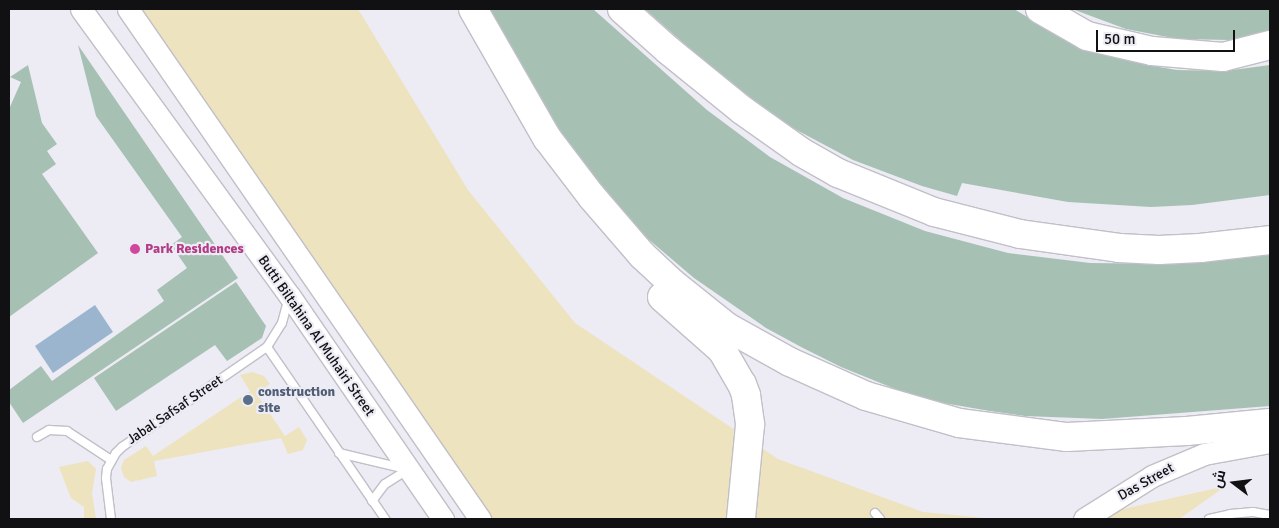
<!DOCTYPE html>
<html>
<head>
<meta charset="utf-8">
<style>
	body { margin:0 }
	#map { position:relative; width:1279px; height:528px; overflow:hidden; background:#edebf4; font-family:Signika,Cairo,sans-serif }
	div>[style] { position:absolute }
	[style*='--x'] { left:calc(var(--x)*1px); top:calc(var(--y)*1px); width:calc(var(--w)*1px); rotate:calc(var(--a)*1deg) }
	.green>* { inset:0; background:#a6c1b3 }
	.sand>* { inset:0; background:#ede3be }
	.water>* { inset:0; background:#9bb5cf }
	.roads { filter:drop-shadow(1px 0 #c1bfc8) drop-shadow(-1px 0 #c1bfc8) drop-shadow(0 1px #c1bfc8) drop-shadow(0 -1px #c1bfc8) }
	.lane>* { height:8px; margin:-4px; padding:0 4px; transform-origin:4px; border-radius:4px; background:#fff }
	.secondary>* { height:21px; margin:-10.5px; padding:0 10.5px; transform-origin:10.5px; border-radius:10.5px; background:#fff }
	.highway>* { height:28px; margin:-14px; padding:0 14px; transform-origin:14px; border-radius:14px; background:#fff }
	.dots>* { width:14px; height:14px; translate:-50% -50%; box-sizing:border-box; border:2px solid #edebf4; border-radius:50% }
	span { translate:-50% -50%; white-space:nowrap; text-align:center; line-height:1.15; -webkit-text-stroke:4.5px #edebf4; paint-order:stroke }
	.hotel-label { font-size:14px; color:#b23c85; font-weight:700 }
	.left { translate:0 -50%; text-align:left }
	.street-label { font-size:14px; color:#111013 }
	.service-label { font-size:14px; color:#4e5e75; font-weight:700 }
	.frame { position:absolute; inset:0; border:10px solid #111013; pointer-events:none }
	.north { position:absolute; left:1209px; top:458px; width:50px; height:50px; -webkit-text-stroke:4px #edebf4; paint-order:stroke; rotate:285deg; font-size:14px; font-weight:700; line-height:20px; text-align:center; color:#111013 }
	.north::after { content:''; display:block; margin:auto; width:18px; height:22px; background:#111013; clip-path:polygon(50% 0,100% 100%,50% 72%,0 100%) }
	.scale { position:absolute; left:1096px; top:30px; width:139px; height:22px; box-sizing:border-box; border:2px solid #111013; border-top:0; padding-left:6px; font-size:15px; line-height:18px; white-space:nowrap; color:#111013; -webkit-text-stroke:4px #edebf4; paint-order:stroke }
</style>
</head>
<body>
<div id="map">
	<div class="green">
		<div style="clip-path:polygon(489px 9px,593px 9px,707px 110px,770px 157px,843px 198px,925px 231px,1008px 253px,1090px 263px,1176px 264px,1270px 254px,1270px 406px,1102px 419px,1025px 416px,990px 411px,920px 399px,841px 367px,803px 348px,766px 328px,694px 278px,627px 221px,575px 154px,551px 119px,509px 48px)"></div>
		<div style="clip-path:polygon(645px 9px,1014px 9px,1049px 30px,1075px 43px,1102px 53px,1153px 66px,1177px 70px,1225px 71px,1270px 65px,1270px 195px,1192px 205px,1151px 207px,1068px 202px,962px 183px,957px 196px,922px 186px,853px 160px,789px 126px,730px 84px)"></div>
		<div style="clip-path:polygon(1072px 9px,1270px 9px,1270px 32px,1230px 40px,1178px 39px,1126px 29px)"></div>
		<div style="clip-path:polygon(78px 45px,238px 278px,23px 423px,9px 402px,9px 390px,41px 366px,52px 381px,164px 301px,157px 290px,187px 268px,171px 245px,182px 237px,96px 116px)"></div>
		<div style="clip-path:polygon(28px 65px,42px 123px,57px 144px,47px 151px,56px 164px,42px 174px,98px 253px,9px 317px,9px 109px,21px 82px,10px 77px)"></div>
		<div style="clip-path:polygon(236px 282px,266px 326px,262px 338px,227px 361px,215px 345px,116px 411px,94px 378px)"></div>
	</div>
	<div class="sand">
		<div style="clip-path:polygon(142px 9px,358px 9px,468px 190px,575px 323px,778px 459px,923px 512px,995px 519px,490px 519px)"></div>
		<div style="clip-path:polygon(252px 372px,264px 376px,270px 384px,256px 393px,285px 436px,299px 427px,307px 440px,303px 450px,288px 454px,281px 438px,154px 461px,157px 476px,131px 482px,124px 477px,121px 468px,124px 460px,146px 446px,153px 456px,250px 391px,240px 375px)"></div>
		<div style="clip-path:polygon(88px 461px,96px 469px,92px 493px,96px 519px,84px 519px,84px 507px,71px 498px,59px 467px)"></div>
		<div style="clip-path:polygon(1226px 486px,1179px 519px,1079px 519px)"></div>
	</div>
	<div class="water">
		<div style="clip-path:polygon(95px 305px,113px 332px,53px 373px,35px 346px)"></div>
	</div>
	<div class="roads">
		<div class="lane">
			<div style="--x:267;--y:347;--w:28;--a:-58"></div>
			<div style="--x:282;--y:323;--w:24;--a:-75"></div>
			<div style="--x:37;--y:437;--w:14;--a:-30"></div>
			<div style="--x:49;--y:430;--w:18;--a:3"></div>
			<div style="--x:67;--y:431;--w:53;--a:33.4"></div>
			<div style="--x:339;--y:453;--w:65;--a:13.4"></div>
			<div style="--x:372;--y:501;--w:21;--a:-53"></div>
			<div style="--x:385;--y:484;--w:26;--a:-32"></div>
			<div style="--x:875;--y:513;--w:8;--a:50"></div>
			<div style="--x:111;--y:519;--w:41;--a:-97"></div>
			<div style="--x:106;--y:478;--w:9;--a:-84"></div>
			<div style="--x:107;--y:469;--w:18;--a:-61"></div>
			<div style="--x:116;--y:453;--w:8;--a:-45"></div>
			<div style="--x:122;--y:447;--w:176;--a:-34.6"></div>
			<div style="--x:267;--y:347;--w:209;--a:55.5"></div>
			<div style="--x:1209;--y:519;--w:22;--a:-13"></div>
			<div style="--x:1230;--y:514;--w:23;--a:-5"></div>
			<div style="--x:1253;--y:512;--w:17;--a:10"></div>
		</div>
		<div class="secondary">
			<div style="--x:81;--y:9;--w:354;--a:54"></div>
			<div style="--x:289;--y:295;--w:272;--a:55.5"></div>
			<div style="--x:128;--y:9;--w:620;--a:55.39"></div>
			<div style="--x:1084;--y:519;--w:80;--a:-32.3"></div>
			<div style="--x:1152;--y:476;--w:56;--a:-22.9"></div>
			<div style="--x:1204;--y:454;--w:67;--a:-10.3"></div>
		</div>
		<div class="highway">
			<div style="--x:473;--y:9;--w:149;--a:60.2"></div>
			<div style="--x:547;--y:138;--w:74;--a:52.7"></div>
			<div style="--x:592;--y:197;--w:77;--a:49.2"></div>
			<div style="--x:642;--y:255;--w:41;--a:43"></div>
			<div style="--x:672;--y:283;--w:70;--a:38.7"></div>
			<div style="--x:727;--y:327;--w:72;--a:29.1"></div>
			<div style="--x:790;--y:362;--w:83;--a:24.1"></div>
			<div style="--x:866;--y:396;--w:97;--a:16.2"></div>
			<div style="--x:959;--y:423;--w:109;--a:7.4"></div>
			<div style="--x:1067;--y:437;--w:120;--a:-2.9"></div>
			<div style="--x:1187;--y:431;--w:83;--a:-5.5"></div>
			<div style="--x:622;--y:9;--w:62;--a:41.7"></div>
			<div style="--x:668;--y:50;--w:95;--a:39"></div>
			<div style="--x:742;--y:110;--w:72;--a:35.4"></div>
			<div style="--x:801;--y:152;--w:43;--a:29.6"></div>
			<div style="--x:838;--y:173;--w:104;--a:22.1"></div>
			<div style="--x:934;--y:212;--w:89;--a:14.3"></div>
			<div style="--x:1020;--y:234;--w:100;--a:8"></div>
			<div style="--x:1119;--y:248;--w:40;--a:2.9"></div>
			<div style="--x:1159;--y:250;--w:41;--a:-2.8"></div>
			<div style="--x:1200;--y:248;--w:70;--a:-6.5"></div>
			<div style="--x:1040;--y:9;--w:54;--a:29.9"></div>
			<div style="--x:1087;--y:36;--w:67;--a:13"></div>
			<div style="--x:1152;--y:51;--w:71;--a:4.8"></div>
			<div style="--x:1223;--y:57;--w:49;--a:-14.3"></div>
			<div style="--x:662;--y:297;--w:80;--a:41.5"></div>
			<div style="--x:722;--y:350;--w:39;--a:60"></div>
			<div style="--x:742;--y:384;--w:12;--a:70"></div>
			<div style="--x:746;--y:395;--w:30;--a:82"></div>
			<div style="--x:750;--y:425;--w:94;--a:95.5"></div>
		</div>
	</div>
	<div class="dots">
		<div style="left:135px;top:249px;background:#d1479c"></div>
		<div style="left:248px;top:400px;background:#5c6f8a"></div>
	</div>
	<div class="hotel-label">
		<span class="left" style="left:145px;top:249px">Park Residences</span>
	</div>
	<div class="street-label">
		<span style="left:316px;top:336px;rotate:55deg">Butti Biltahina Al Muhairi Street</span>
		<span style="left:175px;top:410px;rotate:-34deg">Jabal Safsaf Street</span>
		<span style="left:1146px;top:482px;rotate:-29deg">Das Street</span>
	</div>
	<div class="service-label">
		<span class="left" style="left:258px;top:400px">construction<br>site</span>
	</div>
	<div class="frame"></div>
	<div class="north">ش</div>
	<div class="scale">50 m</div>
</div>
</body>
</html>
